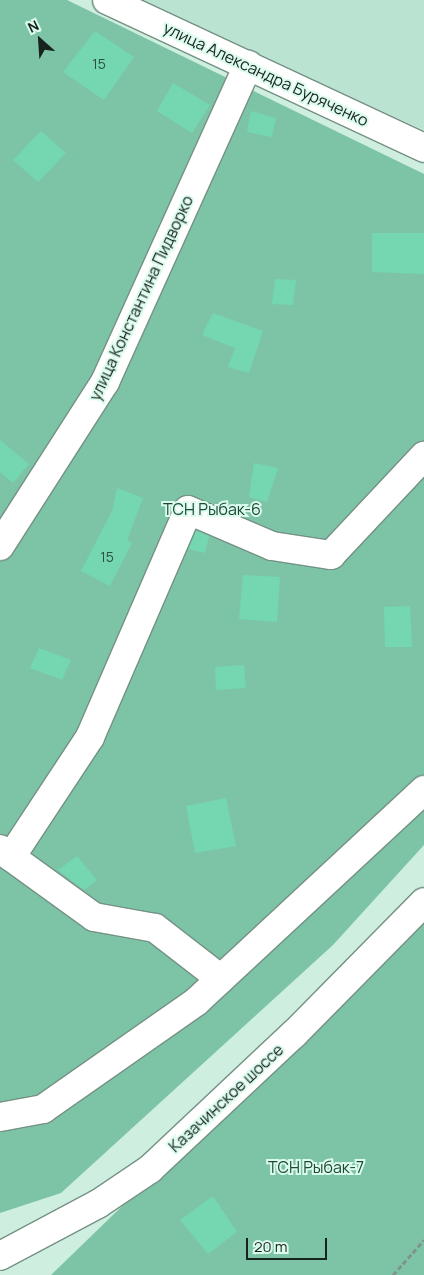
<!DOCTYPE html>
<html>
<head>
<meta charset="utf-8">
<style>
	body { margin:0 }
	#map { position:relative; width:424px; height:1275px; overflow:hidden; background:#ceeedf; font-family:Manrope,sans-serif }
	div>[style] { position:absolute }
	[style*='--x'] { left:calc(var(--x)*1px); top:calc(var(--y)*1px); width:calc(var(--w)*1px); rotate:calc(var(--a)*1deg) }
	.built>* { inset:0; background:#bbe3d1 }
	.green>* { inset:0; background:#7dc4a7 }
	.building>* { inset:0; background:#74d7b1 }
	.path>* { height:3px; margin-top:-1.5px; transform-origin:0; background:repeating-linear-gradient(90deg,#7e958b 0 5px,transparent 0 7.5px) }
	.roads { filter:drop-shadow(1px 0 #749184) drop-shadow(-1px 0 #749184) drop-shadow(0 1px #749184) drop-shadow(0 -1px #749184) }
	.minor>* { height:28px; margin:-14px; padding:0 14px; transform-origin:14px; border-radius:14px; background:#fff }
	.major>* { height:28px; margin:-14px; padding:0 14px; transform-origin:14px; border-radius:14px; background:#fff }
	span { translate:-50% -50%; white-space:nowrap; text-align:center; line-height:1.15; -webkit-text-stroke:4px #dbfbed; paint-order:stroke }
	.number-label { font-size:14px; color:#2e5043 }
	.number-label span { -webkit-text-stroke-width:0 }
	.street-label { font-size:16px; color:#17231e }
	.park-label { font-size:16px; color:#1d4838 }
	.north { position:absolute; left:15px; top:15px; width:50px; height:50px; -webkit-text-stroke:4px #dbfbed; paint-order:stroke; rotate:334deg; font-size:14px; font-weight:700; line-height:20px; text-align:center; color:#17231e }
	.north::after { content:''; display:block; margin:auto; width:18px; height:22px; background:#17231e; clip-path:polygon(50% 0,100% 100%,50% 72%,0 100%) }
	.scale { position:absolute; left:246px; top:1238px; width:81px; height:22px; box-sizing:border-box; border:2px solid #17231e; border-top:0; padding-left:6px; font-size:15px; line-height:18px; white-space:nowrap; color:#17231e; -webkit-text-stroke:4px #dbfbed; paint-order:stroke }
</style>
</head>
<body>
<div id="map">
	<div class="built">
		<div style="clip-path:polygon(132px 0,424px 0,424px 130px)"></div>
	</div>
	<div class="green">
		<div style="clip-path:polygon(0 0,67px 0,424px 174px,424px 845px,333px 945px,61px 1193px,0 1213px)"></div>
		<div style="clip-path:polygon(424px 914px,424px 1275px,51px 1275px)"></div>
	</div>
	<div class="building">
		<div style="clip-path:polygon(95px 31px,134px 57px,104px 100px,63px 72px)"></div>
		<div style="clip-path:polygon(173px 83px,210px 105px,192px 133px,157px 111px)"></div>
		<div style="clip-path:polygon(251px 111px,276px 118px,272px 137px,247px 132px)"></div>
		<div style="clip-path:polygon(41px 131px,66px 153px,38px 182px,13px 160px)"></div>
		<div style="clip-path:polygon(372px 233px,424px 233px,424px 274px,372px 272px)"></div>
		<div style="clip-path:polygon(275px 279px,296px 280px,293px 305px,272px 304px)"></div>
		<div style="clip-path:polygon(213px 313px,263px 331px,249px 373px,228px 367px,235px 348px,202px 335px)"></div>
		<div style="clip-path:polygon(0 440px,29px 464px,13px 483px,0 472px)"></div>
		<div style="clip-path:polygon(254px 463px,278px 468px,267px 502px,249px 497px)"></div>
		<div style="clip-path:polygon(117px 488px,143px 498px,127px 541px,132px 543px,110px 586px,81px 571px,112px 511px)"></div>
		<div style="clip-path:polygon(196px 530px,209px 536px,205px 553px,188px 549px)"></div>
		<div style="clip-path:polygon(243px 575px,280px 577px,277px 622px,239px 619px)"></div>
		<div style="clip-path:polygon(410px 606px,412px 647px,385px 647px,384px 607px)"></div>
		<div style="clip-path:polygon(39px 648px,71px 660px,62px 680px,30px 668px)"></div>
		<div style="clip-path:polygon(244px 665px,246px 688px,216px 690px,215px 667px)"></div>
		<div style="clip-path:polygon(226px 798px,236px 846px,195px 853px,186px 806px)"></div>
		<div style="clip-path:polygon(77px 856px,97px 880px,84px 890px,58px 870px)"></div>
		<div style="clip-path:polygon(213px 1196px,237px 1232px,208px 1254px,180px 1220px)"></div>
	</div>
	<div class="path">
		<div style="--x:393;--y:1275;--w:47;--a:-48.5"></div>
	</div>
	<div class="roads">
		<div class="minor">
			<div style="--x:107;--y:0;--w:350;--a:25"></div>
			<div style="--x:0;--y:546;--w:195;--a:-57.4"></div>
			<div style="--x:105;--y:382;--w:348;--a:-65.7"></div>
			<div style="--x:0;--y:849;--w:116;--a:35.9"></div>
			<div style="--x:94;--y:917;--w:62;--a:10.2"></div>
			<div style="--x:155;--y:928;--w:83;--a:37.7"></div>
			<div style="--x:11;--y:857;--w:144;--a:-56.6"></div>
			<div style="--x:90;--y:737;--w:247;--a:-66.6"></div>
			<div style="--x:188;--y:510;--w:91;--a:23.2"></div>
			<div style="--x:272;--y:546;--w:60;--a:8.7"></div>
			<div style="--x:331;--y:555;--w:136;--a:-46.8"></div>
			<div style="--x:0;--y:1117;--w:44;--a:-10.5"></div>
			<div style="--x:43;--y:1109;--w:188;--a:-35"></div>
			<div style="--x:197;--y:1001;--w:310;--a:-42.9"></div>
		</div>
		<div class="major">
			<div style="--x:0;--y:1256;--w:111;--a:-28"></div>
			<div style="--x:98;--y:1204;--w:63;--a:-33.9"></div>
			<div style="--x:150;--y:1169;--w:197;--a:-43.2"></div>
			<div style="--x:294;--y:1034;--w:185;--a:-45.4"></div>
		</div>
	</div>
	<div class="number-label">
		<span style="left:99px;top:64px">15</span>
		<span style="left:107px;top:557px">15</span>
	</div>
	<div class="street-label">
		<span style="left:266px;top:74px;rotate:25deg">улица Александра Буряченко</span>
		<span style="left:141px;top:298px;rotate:-65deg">улица Константина Пидворко</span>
		<span style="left:226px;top:1098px;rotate:-43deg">Казачинское шоссе</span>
	</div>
	<div class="park-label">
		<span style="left:212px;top:509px">ТСН Рыбак-6</span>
		<span style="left:316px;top:1167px">ТСН Рыбак-7</span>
	</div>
	<div class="north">N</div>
	<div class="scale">20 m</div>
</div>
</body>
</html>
